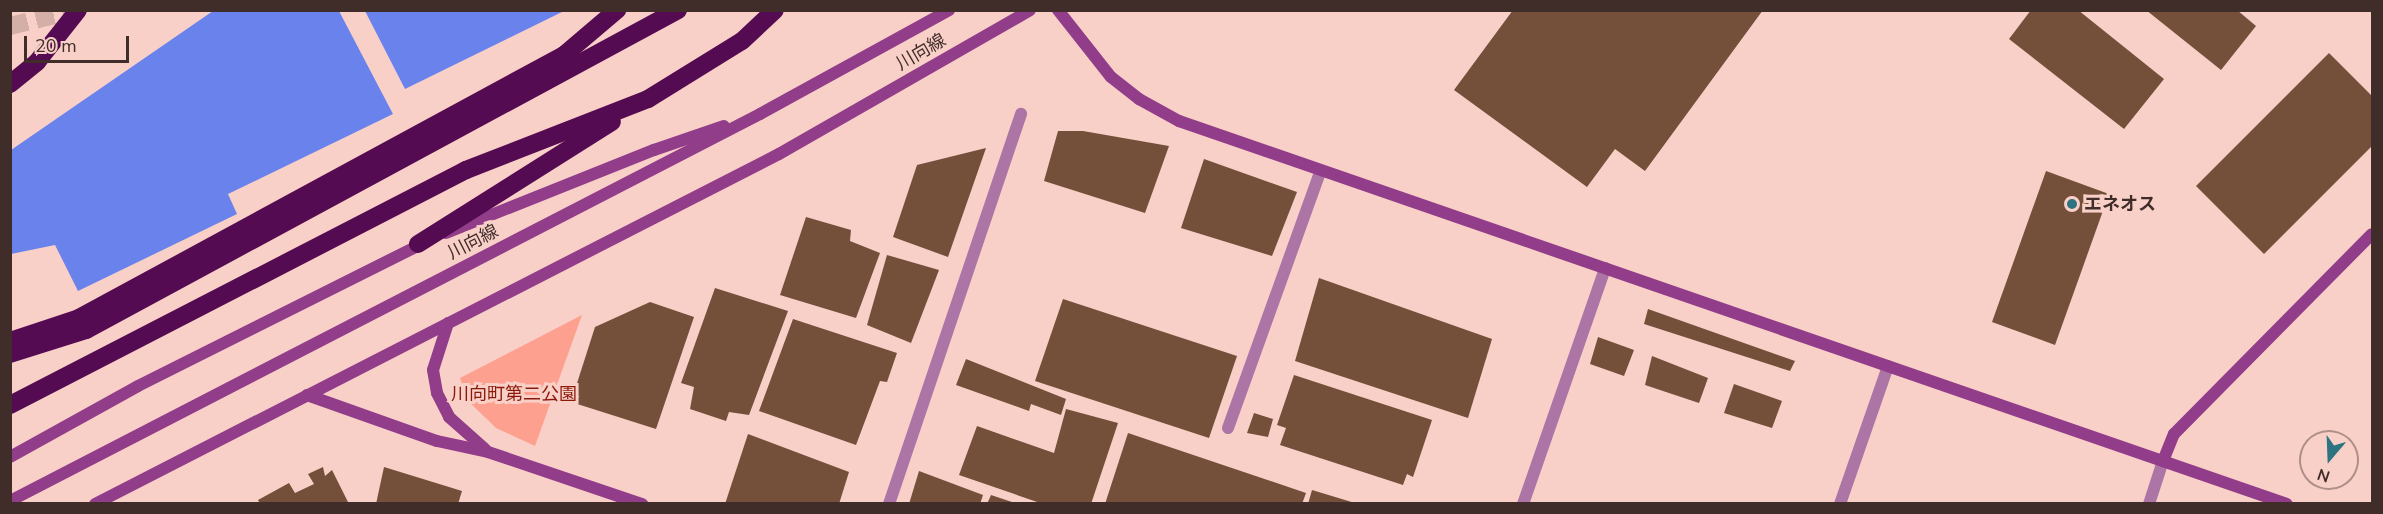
<!DOCTYPE html>
<html>
<head>
<meta charset="utf-8">
<style>
	body { margin:0 }
	#map { position:relative; width:2383px; height:514px; overflow:hidden; background:#f9d0c8; font-family:"Nunito Sans","Noto Sans JP",sans-serif }
	div>[style] { position:absolute }
	[style*='--x'] { left:calc(var(--x)*1px); top:calc(var(--y)*1px); width:calc(var(--w)*1px); rotate:calc(var(--a)*1deg) }
	.green>* { inset:0; background:#fea08f }
	.water>* { inset:0; background:#6a83ec }
	.building>* { inset:0; background:#744f3a }
	.highway-tunnel>* { height:18px; margin-top:-9px; transform-origin:0; background:repeating-linear-gradient(90deg,#d4afa8 0 18px,transparent 0 27px) }
	.street>* { height:12px; margin:-6px; padding:0 6px; transform-origin:6px; border-radius:6px; background:#ad74a6 }
	.secondary>* { height:12px; margin:-6px; padding:0 6px; transform-origin:6px; border-radius:6px; background:#923d8a }
	.highway>* { height:18px; margin:-9px; padding:0 9px; transform-origin:9px; border-radius:9px; background:#550b51 }
	.dots>* { width:16px; height:16px; translate:-50% -50%; box-sizing:border-box; border:3px solid #f9d0c8; border-radius:50% }
	span { translate:-50% -50%; white-space:nowrap; text-align:center; line-height:1.15; -webkit-text-stroke:6px #f9d0c8; paint-order:stroke }
	.street-label { font-size:18px; color:#402d29 }
	.poi-label { font-size:18px; color:#402d29; font-weight:700 }
	.left { translate:0 -50%; text-align:left }
	.park-label { font-size:18px; color:#8b1909 }
	.frame { position:absolute; inset:0; border:12px solid #402d29; pointer-events:none }
	.north { position:absolute; left:2299px; top:430px; width:60px; height:60px; box-sizing:border-box; background:#f9d0c8; border:2px solid #af8f88; border-radius:50%; rotate:199deg; font-size:16px; font-weight:700; line-height:24px; text-align:center; color:#402d29 }
	.north::after { content:''; display:block; margin:auto; width:21px; height:27px; background:#2d7380; clip-path:polygon(50% 0,100% 100%,50% 72%,0 100%) }
	.scale { position:absolute; left:24px; top:36px; width:105px; height:27px; box-sizing:border-box; border:3px solid #402d29; border-top:0; padding-left:8px; font-size:18px; line-height:21px; white-space:nowrap; color:#402d29; -webkit-text-stroke:4px #f9d0c8; paint-order:stroke }
</style>
</head>
<body>
<div id="map">
	<div class="green">
		<div style="clip-path:polygon(582px 315px,535px 446px,496px 428px,468px 401px,460px 378px)"></div>
	</div>
	<div class="water">
		<div style="clip-path:polygon(213px 11px,339px 11px,393px 114px,228px 194px,237px 214px,78px 291px,55px 245px,11px 254px,11px 150px)"></div>
		<div style="clip-path:polygon(365px 11px,564px 11px,405px 89px)"></div>
	</div>
	<div class="building">
		<div style="clip-path:polygon(1513px 10px,1763px 10px,1645px 171px,1615px 149px,1587px 187px,1454px 90px)"></div>
		<div style="clip-path:polygon(2031px 10px,2078px 10px,2164px 79px,2124px 129px,2009px 39px)"></div>
		<div style="clip-path:polygon(2146px 10px,2237px 10px,2256px 26px,2221px 70px)"></div>
		<div style="clip-path:polygon(2329px 53px,2372px 96px,2372px 146px,2264px 254px,2196px 186px)"></div>
		<div style="clip-path:polygon(1058px 131px,1083px 131px,1169px 146px,1145px 213px,1044px 181px)"></div>
		<div style="clip-path:polygon(986px 148px,948px 257px,893px 237px,917px 165px)"></div>
		<div style="clip-path:polygon(1204px 159px,1297px 192px,1272px 256px,1181px 228px)"></div>
		<div style="clip-path:polygon(2046px 171px,2109px 194px,2055px 345px,1992px 322px)"></div>
		<div style="clip-path:polygon(806px 217px,851px 230px,850px 241px,880px 253px,856px 318px,780px 295px)"></div>
		<div style="clip-path:polygon(887px 255px,939px 270px,911px 343px,867px 325px)"></div>
		<div style="clip-path:polygon(1319px 278px,1492px 339px,1468px 418px,1295px 361px)"></div>
		<div style="clip-path:polygon(715px 288px,788px 311px,749px 415px,729px 412px,726px 421px,690px 409px,694px 387px,681px 383px)"></div>
		<div style="clip-path:polygon(1063px 299px,1237px 356px,1209px 438px,1035px 381px)"></div>
		<div style="clip-path:polygon(650px 302px,694px 317px,656px 429px,571px 402px,595px 327px)"></div>
		<div style="clip-path:polygon(1648px 309px,1795px 361px,1790px 371px,1644px 324px)"></div>
		<div style="clip-path:polygon(793px 319px,897px 353px,887px 382px,880px 381px,856px 445px,759px 411px)"></div>
		<div style="clip-path:polygon(1598px 337px,1634px 350px,1624px 376px,1590px 364px)"></div>
		<div style="clip-path:polygon(1652px 356px,1708px 378px,1699px 403px,1645px 385px)"></div>
		<div style="clip-path:polygon(966px 359px,1066px 399px,1061px 415px,1031px 404px,1029px 411px,956px 385px)"></div>
		<div style="clip-path:polygon(1294px 375px,1432px 420px,1413px 477px,1407px 474px,1403px 485px,1280px 445px,1286px 428px,1277px 425px)"></div>
		<div style="clip-path:polygon(1734px 384px,1782px 401px,1772px 428px,1724px 413px)"></div>
		<div style="clip-path:polygon(1066px 409px,1118px 423px,1091px 504px,1043px 504px,959px 475px,977px 426px,1054px 453px)"></div>
		<div style="clip-path:polygon(1254px 413px,1273px 419px,1268px 437px,1247px 433px)"></div>
		<div style="clip-path:polygon(1128px 433px,1306px 493px,1302px 504px,1105px 504px)"></div>
		<div style="clip-path:polygon(748px 434px,849px 472px,839px 504px,725px 504px)"></div>
		<div style="clip-path:polygon(323px 467px,325px 476px,332px 470px,349px 504px,260px 504px,258px 500px,289px 483px,295px 493px,314px 484px,308px 474px)"></div>
		<div style="clip-path:polygon(384px 467px,462px 491px,458px 504px,376px 504px)"></div>
		<div style="clip-path:polygon(919px 471px,983px 495px,980px 504px,909px 504px)"></div>
		<div style="clip-path:polygon(1312px 490px,1355px 503px,1355px 504px,1308px 504px)"></div>
		<div style="clip-path:polygon(991px 495px,1015px 503px,1015px 504px,987px 504px)"></div>
	</div>
	<div class="highway-tunnel">
		<div style="--x:10;--y:26;--w:67;--a:-13.8"></div>
	</div>
	<div class="street">
		<div style="--x:1228;--y:428;--w:272;--a:-70.2"></div>
		<div style="--x:889;--y:504;--w:412;--a:-71.3"></div>
		<div style="--x:1523;--y:504;--w:250;--a:-70.8"></div>
		<div style="--x:1840;--y:504;--w:146;--a:-70.8"></div>
		<div style="--x:2149;--y:504;--w:45;--a:-72"></div>
	</div>
	<div class="secondary">
		<div style="--x:1058;--y:10;--w:85;--a:51.7"></div>
		<div style="--x:1111;--y:77;--w:36;--a:38"></div>
		<div style="--x:1139;--y:99;--w:46;--a:28.8"></div>
		<div style="--x:1179;--y:121;--w:1172;--a:19.07"></div>
		<div style="--x:446;--y:233;--w:224;--a:-21.8"></div>
		<div style="--x:654;--y:150;--w:74;--a:-18.9"></div>
		<div style="--x:448;--y:323;--w:49;--a:107.7"></div>
		<div style="--x:433;--y:370;--w:23;--a:80"></div>
		<div style="--x:437;--y:393;--w:27;--a:63"></div>
		<div style="--x:449;--y:417;--w:48;--a:41.6"></div>
		<div style="--x:307;--y:395;--w:138;--a:19.5"></div>
		<div style="--x:437;--y:441;--w:52;--a:12.2"></div>
		<div style="--x:488;--y:452;--w:163;--a:18.7"></div>
		<div style="--x:10;--y:457;--w:146;--a:-29"></div>
		<div style="--x:138;--y:386;--w:321;--a:-26.6"></div>
		<div style="--x:2163;--y:461;--w:29;--a:-68"></div>
		<div style="--x:2174;--y:434;--w:281;--a:-45.3"></div>
		<div style="--x:10;--y:501;--w:844;--a:-27.29"></div>
		<div style="--x:760;--y:114;--w:216;--a:-28.8"></div>
		<div style="--x:95;--y:504;--w:768;--a:-27.1"></div>
		<div style="--x:779;--y:154;--w:289;--a:-29.8"></div>
	</div>
	<div class="highway">
		<div style="--x:10;--y:84;--w:35;--a:-39"></div>
		<div style="--x:37;--y:62;--w:66;--a:-51.7"></div>
		<div style="--x:418;--y:244;--w:229;--a:-32.2"></div>
		<div style="--x:10;--y:341;--w:73;--a:-18.4"></div>
		<div style="--x:79;--y:318;--w:552;--a:-28.47"></div>
		<div style="--x:564;--y:55;--w:70;--a:-40.3"></div>
		<div style="--x:10;--y:354;--w:80;--a:-17.5"></div>
		<div style="--x:86;--y:330;--w:673;--a:-28.39"></div>
		<div style="--x:10;--y:405;--w:513;--a:-27.26"></div>
		<div style="--x:466;--y:170;--w:195;--a:-21.3"></div>
		<div style="--x:648;--y:99;--w:110;--a:-31.7"></div>
		<div style="--x:742;--y:41;--w:45;--a:-43.2"></div>
	</div>
	<div class="dots">
		<div style="left:2072px;top:204px;background:#2d7380"></div>
	</div>
	<div class="street-label">
		<span style="left:921px;top:52px;rotate:-30deg">川向線</span>
		<span style="left:473px;top:242px;rotate:-27deg">川向線</span>
	</div>
	<div class="poi-label">
		<span class="left" style="left:2084px;top:204px">エネオス</span>
	</div>
	<div class="park-label">
		<span style="left:514px;top:394px">川向町第二公園</span>
	</div>
	<div class="frame"></div>
	<div class="north">N</div>
	<div class="scale">20 m</div>
</div>
</body>
</html>
